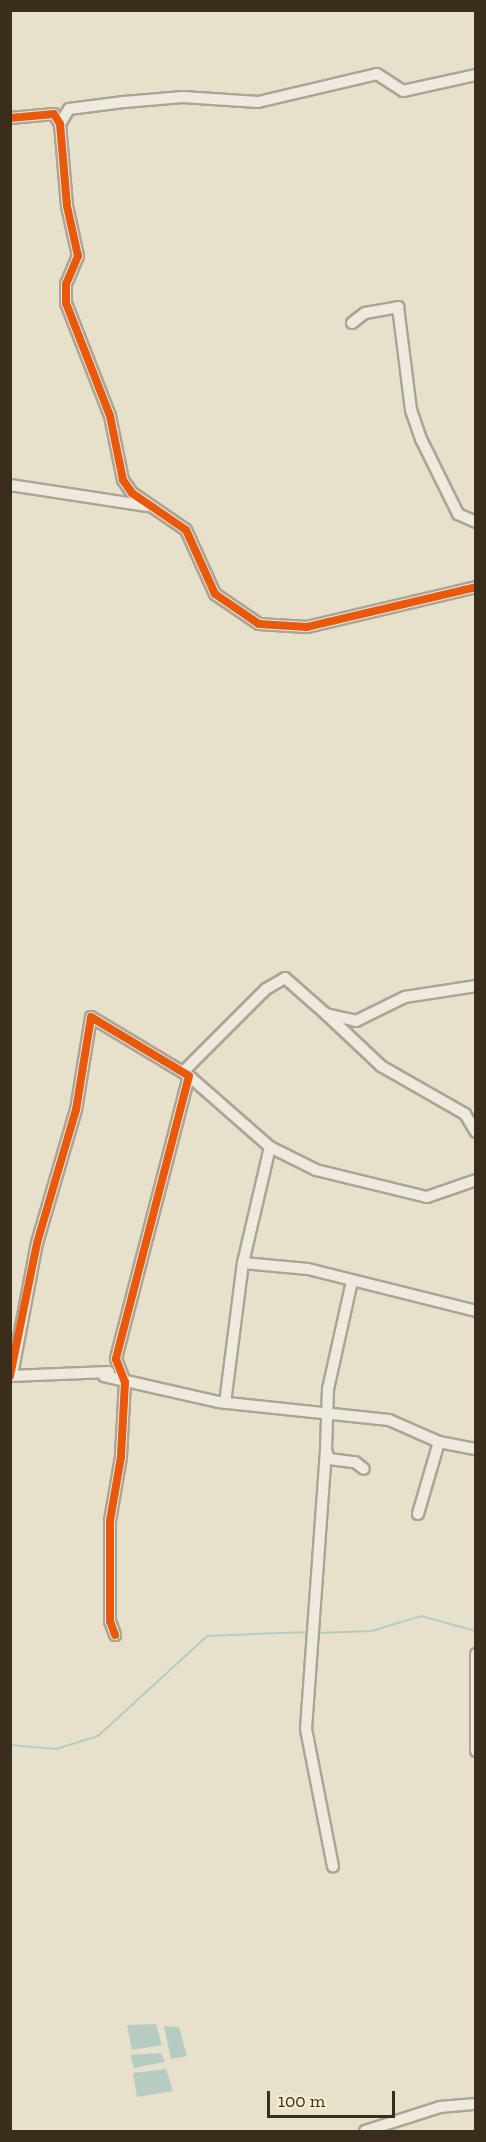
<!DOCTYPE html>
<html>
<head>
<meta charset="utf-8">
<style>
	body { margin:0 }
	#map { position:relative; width:486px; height:2142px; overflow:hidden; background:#e7e0cb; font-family:"Zilla Slab",serif }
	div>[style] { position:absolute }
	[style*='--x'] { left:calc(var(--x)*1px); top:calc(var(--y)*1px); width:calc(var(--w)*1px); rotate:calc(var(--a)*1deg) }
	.water>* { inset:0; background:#b7ccc0 }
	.stream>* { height:2px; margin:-1px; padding:0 1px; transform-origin:1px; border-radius:1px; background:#b7ccc0 }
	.roads { filter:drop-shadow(2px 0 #aca495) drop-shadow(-2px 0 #aca495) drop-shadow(0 2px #aca495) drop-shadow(0 -2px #aca495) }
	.street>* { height:10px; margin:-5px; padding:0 5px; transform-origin:5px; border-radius:5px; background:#eeeade }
	.cycleway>* { height:8px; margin:-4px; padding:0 4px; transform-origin:4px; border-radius:4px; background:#e8590c }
	span { translate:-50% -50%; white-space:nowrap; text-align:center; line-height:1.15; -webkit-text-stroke:5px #f9efd0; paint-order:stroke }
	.frame { position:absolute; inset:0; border:12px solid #3b2d1c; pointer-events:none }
	.scale { position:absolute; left:267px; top:2091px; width:128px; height:27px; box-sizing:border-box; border:3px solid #3b2d1c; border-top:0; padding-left:8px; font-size:18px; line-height:21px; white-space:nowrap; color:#3b2d1c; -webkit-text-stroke:4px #f9efd0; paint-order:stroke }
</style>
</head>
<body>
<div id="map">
	<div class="water">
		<div style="clip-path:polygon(156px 2024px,162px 2045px,132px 2050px,127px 2025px)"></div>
		<div style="clip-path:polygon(164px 2026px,179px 2027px,187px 2056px,171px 2059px)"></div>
		<div style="clip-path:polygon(161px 2053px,165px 2062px,134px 2068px,130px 2055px)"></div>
		<div style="clip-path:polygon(166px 2069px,173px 2091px,137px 2097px,133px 2073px)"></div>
	</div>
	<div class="stream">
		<div style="--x:317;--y:1633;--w:55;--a:-2.1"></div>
		<div style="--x:372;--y:1631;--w:51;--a:-17"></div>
		<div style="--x:421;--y:1616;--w:57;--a:15.3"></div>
		<div style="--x:10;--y:1745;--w:46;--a:5"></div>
		<div style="--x:56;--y:1749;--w:44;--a:-17.2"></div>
		<div style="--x:98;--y:1736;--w:148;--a:-42.5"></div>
		<div style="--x:207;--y:1636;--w:101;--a:-2.3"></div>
	</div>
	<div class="roads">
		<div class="street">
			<div style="--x:10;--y:118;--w:44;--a:-5.2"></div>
			<div style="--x:54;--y:114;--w:12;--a:59"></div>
			<div style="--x:60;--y:124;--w:82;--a:85.1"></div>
			<div style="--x:67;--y:206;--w:51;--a:77.6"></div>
			<div style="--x:78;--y:256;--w:30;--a:113"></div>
			<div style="--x:66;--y:284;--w:19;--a:90"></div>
			<div style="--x:66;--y:303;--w:121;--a:68.7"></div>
			<div style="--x:110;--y:416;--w:65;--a:78.5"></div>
			<div style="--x:123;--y:480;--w:16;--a:55"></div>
			<div style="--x:132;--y:493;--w:65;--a:34.4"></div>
			<div style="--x:186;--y:530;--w:70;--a:65.6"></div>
			<div style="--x:215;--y:594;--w:53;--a:34.3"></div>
			<div style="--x:259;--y:624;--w:48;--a:3.6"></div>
			<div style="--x:307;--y:627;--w:174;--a:-13.3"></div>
			<div style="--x:60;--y:124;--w:17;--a:-59"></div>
			<div style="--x:69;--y:109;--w:55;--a:-7.3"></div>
			<div style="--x:124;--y:102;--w:59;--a:-4.8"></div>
			<div style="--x:183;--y:97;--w:75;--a:3.8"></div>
			<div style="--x:258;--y:102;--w:122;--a:-13.2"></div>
			<div style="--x:377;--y:74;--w:31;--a:33"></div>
			<div style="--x:403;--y:91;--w:75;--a:-12.4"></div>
			<div style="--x:352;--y:323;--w:16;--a:-38"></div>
			<div style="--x:365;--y:313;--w:34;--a:-10"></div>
			<div style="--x:398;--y:307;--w:104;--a:82.8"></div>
			<div style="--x:411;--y:410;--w:31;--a:71"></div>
			<div style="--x:421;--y:439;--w:84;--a:63.7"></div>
			<div style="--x:458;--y:514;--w:20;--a:24"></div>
			<div style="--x:10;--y:485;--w:139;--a:8.7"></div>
			<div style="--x:326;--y:1014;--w:76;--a:43.4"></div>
			<div style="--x:381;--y:1066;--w:97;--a:29.7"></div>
			<div style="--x:465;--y:1114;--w:21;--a:59"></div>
			<div style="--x:183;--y:1072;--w:117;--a:-45"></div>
			<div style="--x:266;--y:989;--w:22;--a:-30"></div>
			<div style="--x:285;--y:978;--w:55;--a:41.3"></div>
			<div style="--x:326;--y:1014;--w:31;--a:13"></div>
			<div style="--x:356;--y:1021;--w:55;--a:-26.1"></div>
			<div style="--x:405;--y:997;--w:72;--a:-8.8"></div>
			<div style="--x:189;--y:1076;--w:108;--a:41.2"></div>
			<div style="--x:270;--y:1147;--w:51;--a:26.6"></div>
			<div style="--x:316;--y:1170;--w:114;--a:13.7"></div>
			<div style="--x:427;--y:1197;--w:52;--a:-19.1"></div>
			<div style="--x:270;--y:1147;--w:119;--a:103.1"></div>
			<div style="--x:243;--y:1263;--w:65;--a:5.3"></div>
			<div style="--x:308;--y:1269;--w:173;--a:14"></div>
			<div style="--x:352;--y:1281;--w:111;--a:102.5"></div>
			<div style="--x:328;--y:1389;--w:61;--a:91.9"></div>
			<div style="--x:326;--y:1450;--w:9;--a:72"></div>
			<div style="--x:329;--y:1459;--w:26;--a:7"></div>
			<div style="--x:355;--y:1462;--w:11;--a:38"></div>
			<div style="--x:12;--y:1375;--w:134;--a:-79.3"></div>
			<div style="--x:37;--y:1243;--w:139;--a:-73.7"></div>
			<div style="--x:76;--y:1110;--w:94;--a:-80.8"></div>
			<div style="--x:91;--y:1017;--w:114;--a:31"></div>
			<div style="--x:189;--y:1076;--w:292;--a:104.5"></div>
			<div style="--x:116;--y:1359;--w:25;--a:69"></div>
			<div style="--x:125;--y:1382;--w:75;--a:93.1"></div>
			<div style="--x:121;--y:1457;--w:65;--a:99.8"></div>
			<div style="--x:110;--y:1521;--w:100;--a:90"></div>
			<div style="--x:110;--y:1621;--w:15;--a:70"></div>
			<div style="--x:10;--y:1376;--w:99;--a:-2.3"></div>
			<div style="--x:104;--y:1376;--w:117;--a:12.8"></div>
			<div style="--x:218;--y:1402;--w:172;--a:6"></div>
			<div style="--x:389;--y:1420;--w:55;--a:23.7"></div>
			<div style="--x:439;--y:1442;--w:75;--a:106.3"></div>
			<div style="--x:225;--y:1403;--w:141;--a:-82.7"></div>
			<div style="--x:439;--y:1442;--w:38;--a:11"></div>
			<div style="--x:326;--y:1450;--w:280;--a:94.1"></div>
			<div style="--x:306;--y:1729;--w:140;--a:78.9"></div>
			<div style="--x:476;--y:1654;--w:97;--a:90"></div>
			<div style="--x:365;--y:2131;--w:79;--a:-17.7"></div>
			<div style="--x:440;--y:2107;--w:36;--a:-5"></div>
		</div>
	</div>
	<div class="cycleway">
		<div style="--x:10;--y:118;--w:44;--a:-5.2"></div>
		<div style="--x:54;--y:114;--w:12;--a:59"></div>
		<div style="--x:60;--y:124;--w:82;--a:85.1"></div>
		<div style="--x:67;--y:206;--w:51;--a:77.6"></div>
		<div style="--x:78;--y:256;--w:30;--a:113"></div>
		<div style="--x:66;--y:284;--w:19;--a:90"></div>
		<div style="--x:66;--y:303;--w:121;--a:68.7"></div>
		<div style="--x:110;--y:416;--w:65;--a:78.5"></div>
		<div style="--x:123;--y:480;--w:16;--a:55"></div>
		<div style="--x:132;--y:493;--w:65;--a:34.4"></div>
		<div style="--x:186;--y:530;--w:70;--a:65.6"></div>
		<div style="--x:215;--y:594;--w:53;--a:34.3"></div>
		<div style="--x:259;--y:624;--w:48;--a:3.6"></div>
		<div style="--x:307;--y:627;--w:174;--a:-13.3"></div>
		<div style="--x:10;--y:1376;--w:136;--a:-78.5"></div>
		<div style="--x:37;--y:1243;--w:139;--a:-73.7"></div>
		<div style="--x:76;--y:1110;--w:94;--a:-80.8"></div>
		<div style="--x:91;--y:1017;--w:114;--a:31"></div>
		<div style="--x:189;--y:1076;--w:292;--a:104.5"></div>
		<div style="--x:116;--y:1359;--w:25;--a:69"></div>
		<div style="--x:125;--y:1382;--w:75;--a:93.1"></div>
		<div style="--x:121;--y:1457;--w:65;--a:99.8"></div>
		<div style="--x:110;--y:1521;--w:100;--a:90"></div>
		<div style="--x:110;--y:1621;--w:15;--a:70"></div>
	</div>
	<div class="frame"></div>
	<div class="scale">100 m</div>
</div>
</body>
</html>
